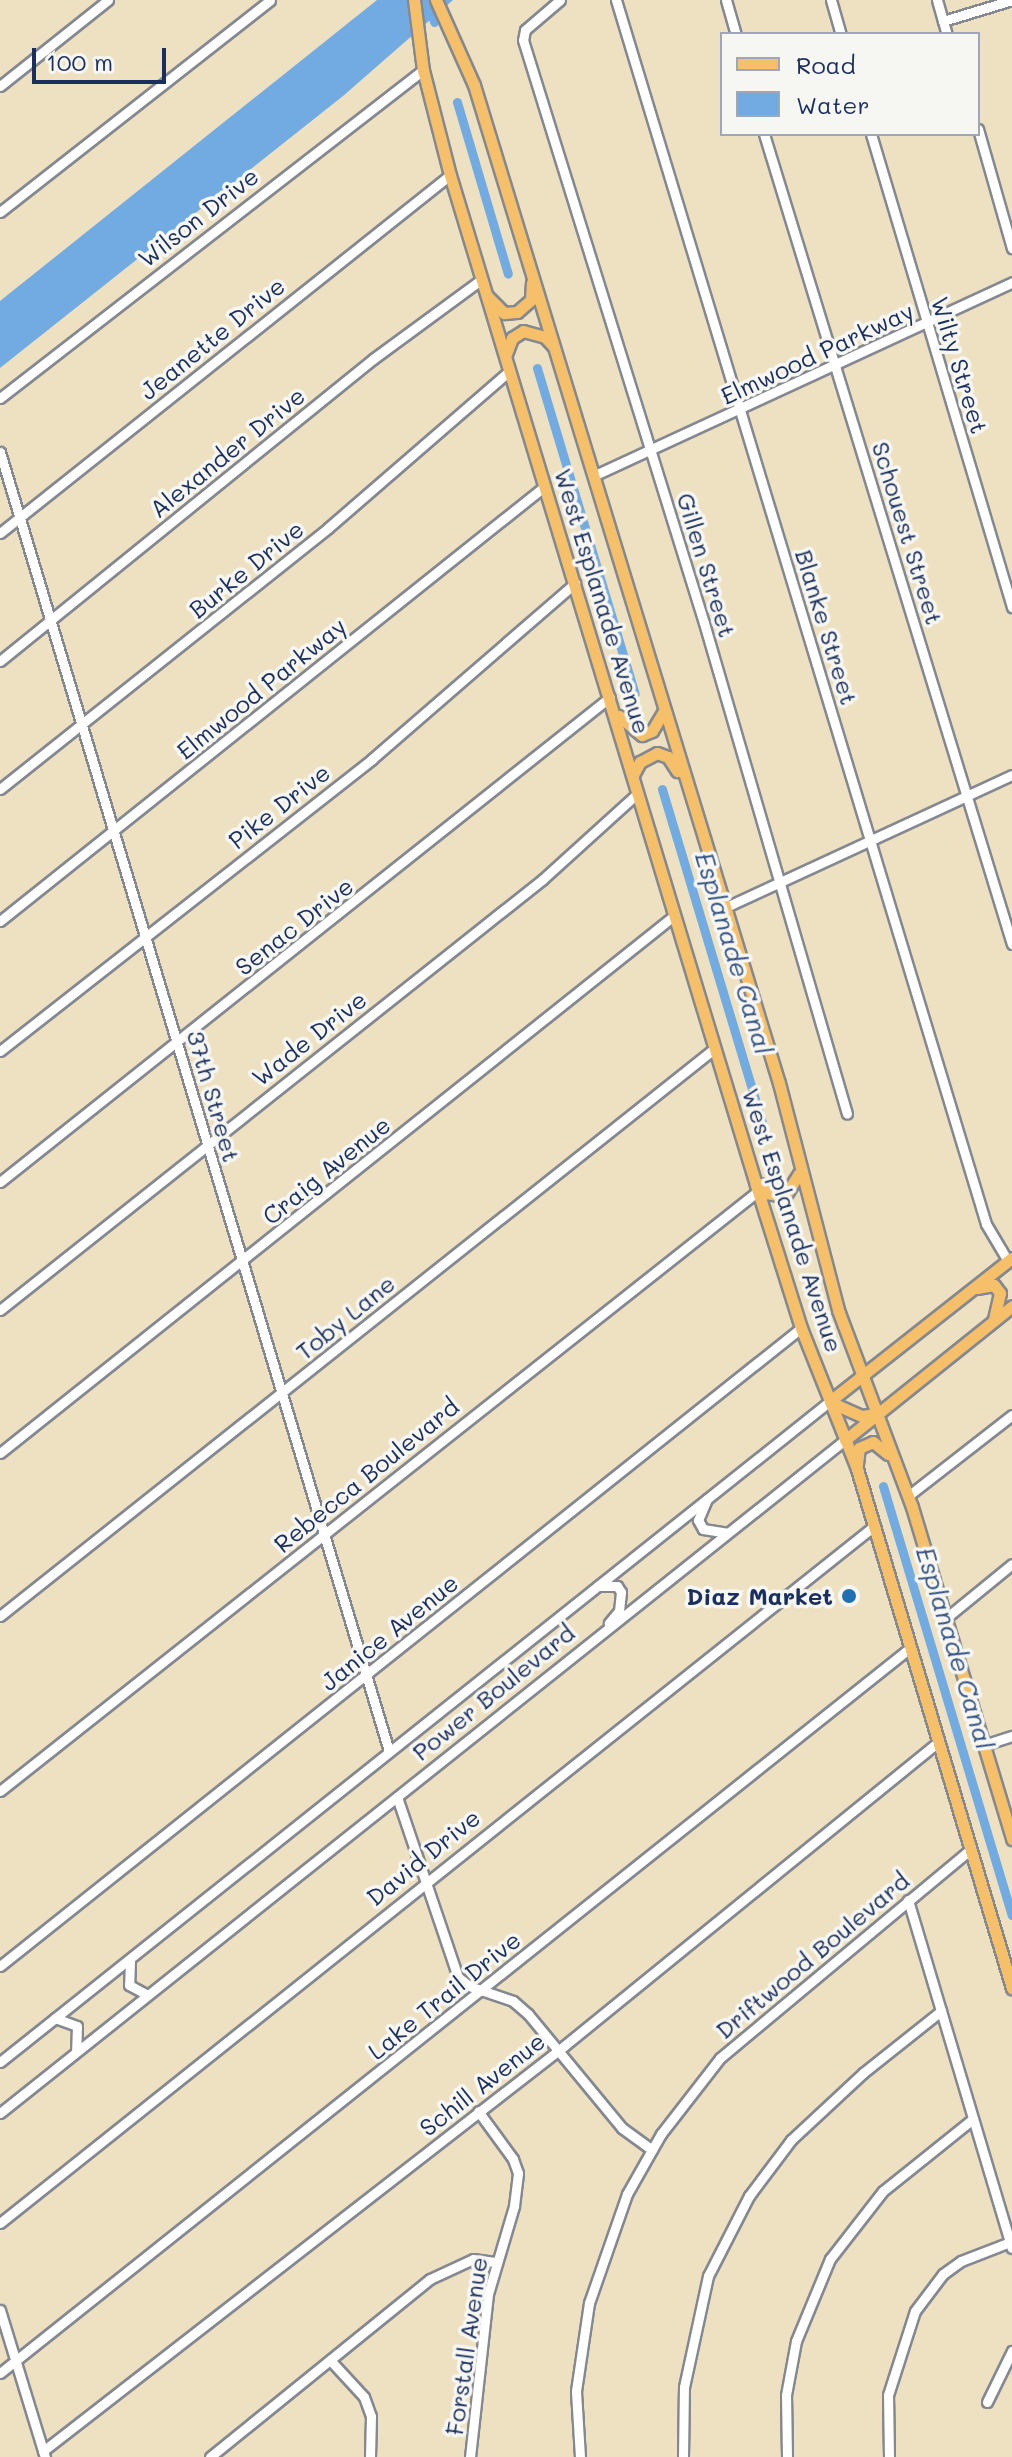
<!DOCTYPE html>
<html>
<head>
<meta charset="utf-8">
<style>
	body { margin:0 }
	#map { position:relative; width:1012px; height:2457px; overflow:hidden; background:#ede1c1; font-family:Mali,sans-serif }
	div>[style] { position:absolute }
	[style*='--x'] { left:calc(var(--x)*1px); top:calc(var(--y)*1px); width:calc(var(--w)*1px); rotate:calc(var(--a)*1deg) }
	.water>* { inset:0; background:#72abe2 }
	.canal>* { height:9px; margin:-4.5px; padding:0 4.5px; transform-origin:4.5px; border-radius:4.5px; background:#72abe2 }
	.roads { filter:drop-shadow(2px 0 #848890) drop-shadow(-2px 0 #848890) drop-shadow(0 2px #848890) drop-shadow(0 -2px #848890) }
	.minor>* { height:9px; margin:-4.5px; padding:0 4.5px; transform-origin:4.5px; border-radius:4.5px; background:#fff }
	.major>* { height:11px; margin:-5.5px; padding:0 5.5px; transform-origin:5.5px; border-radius:5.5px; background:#f6c06b }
	.dots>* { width:22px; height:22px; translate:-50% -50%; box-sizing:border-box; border:4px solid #f6f6f2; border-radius:50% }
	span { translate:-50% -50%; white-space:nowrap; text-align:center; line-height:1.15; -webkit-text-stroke:7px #f6f6f2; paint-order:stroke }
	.street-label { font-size:24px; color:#1b2f5e }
	.poi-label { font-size:24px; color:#1b2f5e; font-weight:700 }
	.right { translate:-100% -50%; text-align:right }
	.water-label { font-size:26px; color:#355486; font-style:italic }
	.legend { position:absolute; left:720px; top:32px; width:260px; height:104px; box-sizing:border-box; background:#f6f6f2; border:2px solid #9ea6b7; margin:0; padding:10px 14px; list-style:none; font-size:24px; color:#1b2f5e }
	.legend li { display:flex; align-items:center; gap:16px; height:40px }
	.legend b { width:40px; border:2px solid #9ea6b7 }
	.scale { position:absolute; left:32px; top:48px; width:134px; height:36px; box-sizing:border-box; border:4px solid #1b2f5e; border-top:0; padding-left:10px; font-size:24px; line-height:28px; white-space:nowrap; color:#1b2f5e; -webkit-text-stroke:6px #f6f6f2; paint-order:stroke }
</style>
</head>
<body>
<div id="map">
	<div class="water">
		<div style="clip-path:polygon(377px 0,453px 0,343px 96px,0 368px,0 301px)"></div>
	</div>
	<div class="canal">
		<div style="--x:427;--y:0;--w:23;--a:72"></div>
		<div style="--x:457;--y:102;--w:179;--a:73.5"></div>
		<div style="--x:537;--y:368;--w:340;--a:73.3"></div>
		<div style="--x:662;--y:789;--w:355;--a:73.3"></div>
		<div style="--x:883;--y:1486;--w:448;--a:73.3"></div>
	</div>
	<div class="roads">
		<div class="minor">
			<div style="--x:560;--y:0;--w:46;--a:139.4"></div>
			<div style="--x:525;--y:30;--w:10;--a:101"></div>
			<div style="--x:523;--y:40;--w:610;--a:72.75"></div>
			<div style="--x:704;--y:623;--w:511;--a:73.76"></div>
			<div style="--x:616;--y:0;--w:1279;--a:73.18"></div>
			<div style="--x:986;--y:1224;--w:43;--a:59.3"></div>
			<div style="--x:726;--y:0;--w:35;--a:74"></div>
			<div style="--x:831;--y:0;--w:35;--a:74"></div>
			<div style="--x:937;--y:0;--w:35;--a:74"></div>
			<div style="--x:943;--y:21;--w:72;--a:-16.9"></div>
			<div style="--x:0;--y:86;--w:138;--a:-38.5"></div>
			<div style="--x:978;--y:129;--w:124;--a:74.1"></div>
			<div style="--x:764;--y:134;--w:847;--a:72.98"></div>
			<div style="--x:871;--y:134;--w:494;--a:73.4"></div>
			<div style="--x:0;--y:212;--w:343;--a:-38.1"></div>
			<div style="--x:0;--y:398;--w:535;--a:-37.79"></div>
			<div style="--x:0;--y:452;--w:1356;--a:73.33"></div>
			<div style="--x:593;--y:476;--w:462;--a:-24.8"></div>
			<div style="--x:0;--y:533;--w:575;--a:-38.5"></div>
			<div style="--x:0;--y:661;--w:480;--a:-39"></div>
			<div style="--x:373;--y:359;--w:135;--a:-36.3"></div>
			<div style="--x:0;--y:789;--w:419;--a:-38.5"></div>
			<div style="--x:328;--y:528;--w:240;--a:-40.9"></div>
			<div style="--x:724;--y:908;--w:317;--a:-24.8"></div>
			<div style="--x:0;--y:921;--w:697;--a:-38.6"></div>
			<div style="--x:0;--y:1051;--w:473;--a:-38.1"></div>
			<div style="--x:372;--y:759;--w:269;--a:-40.9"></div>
			<div style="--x:0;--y:1182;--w:779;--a:-38.49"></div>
			<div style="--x:0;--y:1310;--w:693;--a:-38.44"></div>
			<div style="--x:543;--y:879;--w:128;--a:-42.2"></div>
			<div style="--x:0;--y:1453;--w:863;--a:-38.56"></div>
			<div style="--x:908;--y:1496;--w:132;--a:-37.9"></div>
			<div style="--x:707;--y:1499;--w:23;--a:113"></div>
			<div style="--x:698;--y:1520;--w:10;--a:61"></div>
			<div style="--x:703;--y:1529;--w:24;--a:9"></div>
			<div style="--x:598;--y:1586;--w:19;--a:0"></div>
			<div style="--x:617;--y:1586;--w:7;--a:56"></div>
			<div style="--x:621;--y:1592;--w:19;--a:96"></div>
			<div style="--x:619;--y:1611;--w:16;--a:130"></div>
			<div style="--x:0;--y:1616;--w:913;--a:-38.46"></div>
			<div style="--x:946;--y:1618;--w:85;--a:-39.3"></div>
			<div style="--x:984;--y:1745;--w:29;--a:-18"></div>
			<div style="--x:0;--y:1791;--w:967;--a:-38.36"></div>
			<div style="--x:397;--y:1797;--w:190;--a:71.3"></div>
			<div style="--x:458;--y:1977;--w:14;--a:39"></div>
			<div style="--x:469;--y:1986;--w:46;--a:18.8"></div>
			<div style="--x:513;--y:2001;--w:20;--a:41"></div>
			<div style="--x:528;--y:2014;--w:148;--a:50.5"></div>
			<div style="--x:622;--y:2128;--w:37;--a:36"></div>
			<div style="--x:908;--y:1900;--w:363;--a:73.4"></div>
			<div style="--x:130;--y:1961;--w:24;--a:92"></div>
			<div style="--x:129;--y:1985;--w:21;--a:28"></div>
			<div style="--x:0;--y:1966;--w:1024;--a:-38.54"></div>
			<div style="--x:55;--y:2018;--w:23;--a:20"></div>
			<div style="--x:77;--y:2026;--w:25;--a:92"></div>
			<div style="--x:0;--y:2062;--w:1061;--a:-38.53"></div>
			<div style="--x:0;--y:2113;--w:1080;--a:-38.54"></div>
			<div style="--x:0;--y:2223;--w:1118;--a:-38.57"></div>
			<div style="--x:0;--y:2310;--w:154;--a:73"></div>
			<div style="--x:330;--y:2360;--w:50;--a:47.4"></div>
			<div style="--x:364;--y:2397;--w:20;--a:70"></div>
			<div style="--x:371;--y:2416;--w:41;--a:91.4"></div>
			<div style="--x:0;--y:2373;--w:1165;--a:-38.55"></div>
			<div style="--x:987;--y:2402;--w:57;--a:-63.9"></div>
			<div style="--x:43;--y:2451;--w:660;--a:-37.86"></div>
			<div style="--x:564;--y:2046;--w:483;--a:-39.1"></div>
			<div style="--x:210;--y:2457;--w:283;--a:-39"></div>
			<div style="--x:430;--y:2279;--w:47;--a:-24.9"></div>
			<div style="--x:473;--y:2259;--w:22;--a:8"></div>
			<div style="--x:470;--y:2457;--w:164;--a:-83.7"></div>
			<div style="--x:488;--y:2294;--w:92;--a:-73.5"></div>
			<div style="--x:514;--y:2206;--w:33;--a:-83"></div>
			<div style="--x:518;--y:2173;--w:15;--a:-110"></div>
			<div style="--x:513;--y:2159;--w:59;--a:-126.1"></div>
			<div style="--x:580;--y:2457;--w:66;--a:-93.5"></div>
			<div style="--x:576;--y:2391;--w:89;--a:-81.6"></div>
			<div style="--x:589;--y:2303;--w:115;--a:-70.8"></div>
			<div style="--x:627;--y:2194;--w:69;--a:-60.5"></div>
			<div style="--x:661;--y:2134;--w:96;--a:-52.2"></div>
			<div style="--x:720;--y:2058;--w:327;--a:-39.8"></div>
			<div style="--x:683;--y:2457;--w:70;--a:-89.2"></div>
			<div style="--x:684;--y:2387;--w:114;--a:-77.8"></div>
			<div style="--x:708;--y:2276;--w:90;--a:-62.9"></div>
			<div style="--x:749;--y:2196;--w:70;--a:-53.1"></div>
			<div style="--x:791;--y:2140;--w:98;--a:-42.9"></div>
			<div style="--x:863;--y:2073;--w:100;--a:-38.5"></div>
			<div style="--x:787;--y:2457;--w:62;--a:-90.9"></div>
			<div style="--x:786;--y:2395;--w:55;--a:-79.5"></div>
			<div style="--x:796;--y:2341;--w:89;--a:-67.5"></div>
			<div style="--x:830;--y:2259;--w:86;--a:-52.1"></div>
			<div style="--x:883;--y:2191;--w:115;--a:-38.7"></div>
			<div style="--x:889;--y:2457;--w:62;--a:-90.9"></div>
			<div style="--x:888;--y:2395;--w:88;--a:-72.2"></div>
			<div style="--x:915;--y:2311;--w:46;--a:-52.9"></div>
			<div style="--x:943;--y:2274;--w:22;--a:-36"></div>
			<div style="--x:961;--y:2261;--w:53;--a:-21.2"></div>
		</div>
		<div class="major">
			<div style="--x:414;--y:0;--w:71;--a:82.7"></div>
			<div style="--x:423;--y:70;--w:108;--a:75.6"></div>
			<div style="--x:450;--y:175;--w:1055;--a:73.14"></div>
			<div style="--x:756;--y:1185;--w:150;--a:72.5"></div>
			<div style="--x:801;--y:1328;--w:152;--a:68.3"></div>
			<div style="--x:857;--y:1469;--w:542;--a:73.37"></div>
			<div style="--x:436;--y:0;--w:93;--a:65.9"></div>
			<div style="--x:474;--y:85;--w:1044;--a:73.01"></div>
			<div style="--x:779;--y:1083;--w:235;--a:75.4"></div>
			<div style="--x:838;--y:1310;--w:210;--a:69.4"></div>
			<div style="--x:912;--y:1507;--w:347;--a:73.2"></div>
			<div style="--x:488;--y:297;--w:23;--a:45"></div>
			<div style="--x:504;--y:313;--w:13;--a:-4"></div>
			<div style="--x:517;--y:312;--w:18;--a:-41"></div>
			<div style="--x:531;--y:300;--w:17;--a:-87"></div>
			<div style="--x:506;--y:354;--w:17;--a:-69"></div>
			<div style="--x:512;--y:338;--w:13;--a:-32"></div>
			<div style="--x:523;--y:331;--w:23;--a:15"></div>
			<div style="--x:545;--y:337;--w:12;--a:48"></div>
			<div style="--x:619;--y:716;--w:30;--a:40"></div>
			<div style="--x:642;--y:735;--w:11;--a:-22"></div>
			<div style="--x:652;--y:731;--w:23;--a:-59"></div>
			<div style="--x:633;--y:775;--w:15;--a:-62"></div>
			<div style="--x:640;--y:762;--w:19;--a:-28"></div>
			<div style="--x:657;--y:753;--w:12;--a:20"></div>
			<div style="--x:668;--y:757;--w:17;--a:57"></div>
			<div style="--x:760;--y:1184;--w:11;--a:56"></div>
			<div style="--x:766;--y:1193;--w:19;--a:9"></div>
			<div style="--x:785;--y:1196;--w:26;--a:-58"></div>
			<div style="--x:977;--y:1288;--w:17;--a:-10"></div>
			<div style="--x:994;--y:1285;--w:10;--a:53"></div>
			<div style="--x:1000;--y:1293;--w:26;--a:103"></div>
			<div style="--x:830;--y:1401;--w:231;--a:-38.2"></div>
			<div style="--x:830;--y:1402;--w:35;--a:24"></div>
			<div style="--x:862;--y:1416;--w:12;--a:-9"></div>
			<div style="--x:845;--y:1440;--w:214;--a:-38.7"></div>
			<div style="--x:857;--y:1464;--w:16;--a:-83"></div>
			<div style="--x:859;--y:1448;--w:15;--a:-23"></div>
			<div style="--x:873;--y:1442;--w:19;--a:39"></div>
		</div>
	</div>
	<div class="dots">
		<div style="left:849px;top:1596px;background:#1f6fb2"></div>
	</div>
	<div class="street-label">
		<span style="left:198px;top:217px;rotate:-38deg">Wilson Drive</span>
		<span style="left:212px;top:338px;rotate:-39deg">Jeanette Drive</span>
		<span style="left:817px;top:353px;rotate:-25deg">Elmwood Parkway</span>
		<span style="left:960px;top:365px;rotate:73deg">Wilty Street</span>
		<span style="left:227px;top:452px;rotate:-39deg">Alexander Drive</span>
		<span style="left:908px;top:533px;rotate:73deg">Schouest Street</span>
		<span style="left:707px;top:565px;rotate:73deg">Gillen Street</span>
		<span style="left:246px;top:569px;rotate:-39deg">Burke Drive</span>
		<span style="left:603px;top:601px;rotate:73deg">West Esplanade Avenue</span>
		<span style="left:827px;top:627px;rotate:73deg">Blanke Street</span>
		<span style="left:261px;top:688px;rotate:-39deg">Elmwood Parkway</span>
		<span style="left:279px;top:806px;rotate:-38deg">Pike Drive</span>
		<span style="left:294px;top:926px;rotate:-38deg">Senac Drive</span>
		<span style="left:309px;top:1038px;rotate:-38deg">Wade Drive</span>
		<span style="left:214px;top:1096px;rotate:74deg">37th Street</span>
		<span style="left:326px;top:1170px;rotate:-39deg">Craig Avenue</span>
		<span style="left:793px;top:1220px;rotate:72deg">West Esplanade Avenue</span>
		<span style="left:345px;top:1317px;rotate:-39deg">Toby Lane</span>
		<span style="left:366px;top:1475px;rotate:-39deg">Rebecca Boulevard</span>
		<span style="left:389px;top:1632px;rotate:-39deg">Janice Avenue</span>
		<span style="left:493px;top:1692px;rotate:-39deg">Power Boulevard</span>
		<span style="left:423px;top:1857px;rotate:-39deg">David Drive</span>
		<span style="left:812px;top:1955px;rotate:-40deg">Driftwood Boulevard</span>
		<span style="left:444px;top:1995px;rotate:-39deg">Lake Trail Drive</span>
		<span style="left:482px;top:2084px;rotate:-38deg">Schill Avenue</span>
		<span style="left:466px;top:2346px;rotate:-82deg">Forstall Avenue</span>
	</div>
	<div class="poi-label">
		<span class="right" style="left:833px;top:1596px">Diaz Market</span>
	</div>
	<div class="water-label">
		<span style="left:734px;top:953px;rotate:73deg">Esplanade Canal</span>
		<span style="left:955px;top:1648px;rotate:73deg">Esplanade Canal</span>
	</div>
	<ul class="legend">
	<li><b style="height:10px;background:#f6c06b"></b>Road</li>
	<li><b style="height:22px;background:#72abe2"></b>Water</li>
	</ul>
	<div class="scale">100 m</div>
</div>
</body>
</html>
